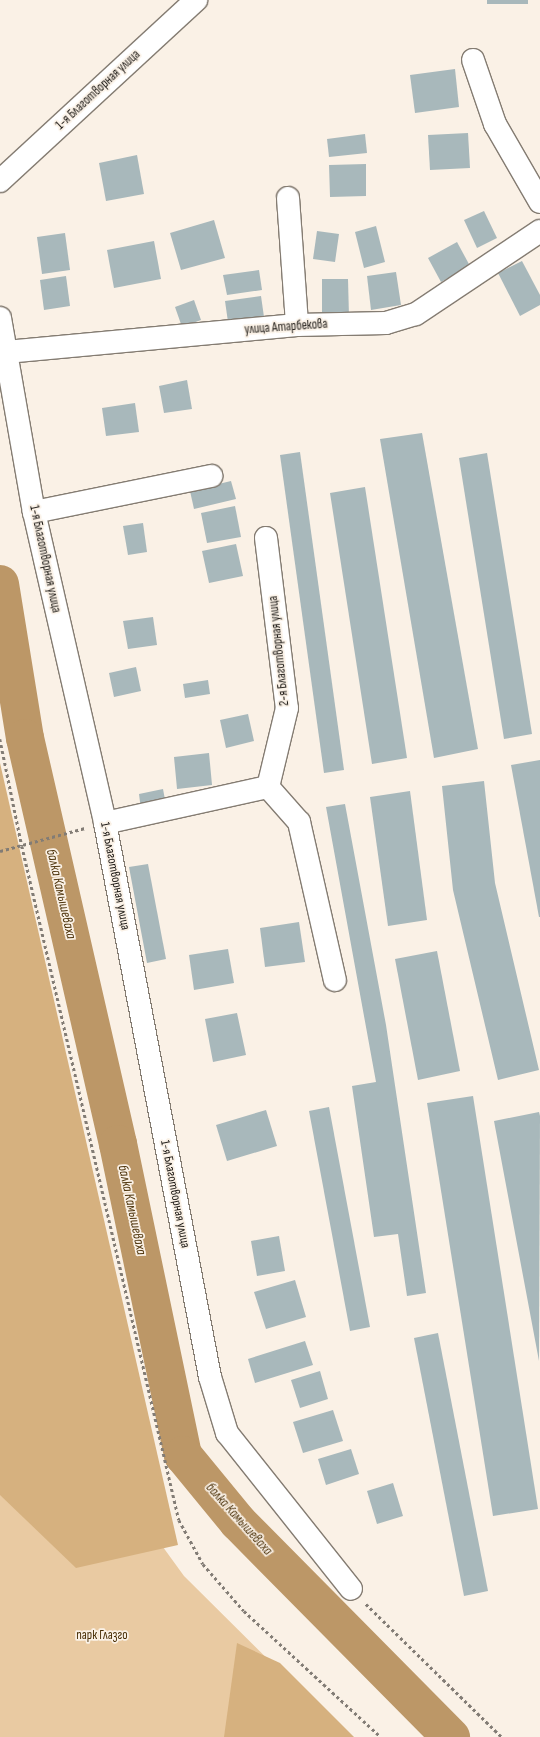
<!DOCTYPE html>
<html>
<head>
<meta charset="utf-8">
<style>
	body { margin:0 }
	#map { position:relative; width:540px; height:1737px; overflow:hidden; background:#faf1e6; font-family:"Sofia Sans Condensed",sans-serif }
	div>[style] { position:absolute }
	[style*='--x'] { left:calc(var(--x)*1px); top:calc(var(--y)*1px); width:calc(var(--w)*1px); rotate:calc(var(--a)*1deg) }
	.green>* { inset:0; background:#e9caa2 }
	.forest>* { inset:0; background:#d6b17f }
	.river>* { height:38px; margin:-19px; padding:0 19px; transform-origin:19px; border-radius:19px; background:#bc9767 }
	.building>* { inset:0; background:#a8b8bb }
	.path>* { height:2.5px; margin-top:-1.25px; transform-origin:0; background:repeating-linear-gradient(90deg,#827c75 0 3px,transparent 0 6px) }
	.roads { filter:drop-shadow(1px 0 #847c72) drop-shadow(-1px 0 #847c72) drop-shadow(0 1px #847c72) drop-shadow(0 -1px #847c72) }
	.minor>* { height:22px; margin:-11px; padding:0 11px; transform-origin:11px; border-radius:11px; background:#fff }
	span { translate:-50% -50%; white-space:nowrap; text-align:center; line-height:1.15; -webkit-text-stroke:3.5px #faf1e6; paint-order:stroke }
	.street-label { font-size:13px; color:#1a1713 }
	.park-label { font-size:13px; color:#482e05 }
	.water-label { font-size:14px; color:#4f350d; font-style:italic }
</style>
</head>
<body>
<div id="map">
	<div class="green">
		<div style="clip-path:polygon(0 908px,147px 1525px,184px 1576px,346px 1737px,0 1737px)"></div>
	</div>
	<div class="forest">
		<div style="clip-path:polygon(0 763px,178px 1545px,76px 1568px,0 1495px)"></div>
		<div style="clip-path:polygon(237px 1643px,280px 1663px,354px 1737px,224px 1737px)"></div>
	</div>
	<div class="river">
		<div style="--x:0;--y:584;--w:156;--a:80.8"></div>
		<div style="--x:25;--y:738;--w:417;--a:77.1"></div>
		<div style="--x:118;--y:1144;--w:318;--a:78.2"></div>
		<div style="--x:183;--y:1455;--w:87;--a:50.6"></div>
		<div style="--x:238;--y:1522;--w:303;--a:45.3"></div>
	</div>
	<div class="building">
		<div style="clip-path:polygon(487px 0,528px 0,528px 4px,487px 4px)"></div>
		<div style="clip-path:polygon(455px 69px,459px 107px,415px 113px,410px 75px)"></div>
		<div style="clip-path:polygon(468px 133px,470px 168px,430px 170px,428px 135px)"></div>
		<div style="clip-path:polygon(365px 134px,367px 153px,329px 157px,327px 139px)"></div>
		<div style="clip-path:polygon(137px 155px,144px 194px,106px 201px,99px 163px)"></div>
		<div style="clip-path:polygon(366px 164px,366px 196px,330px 197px,329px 165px)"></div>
		<div style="clip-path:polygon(484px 211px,497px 238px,477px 248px,464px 220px)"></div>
		<div style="clip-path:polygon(214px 220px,225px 258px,181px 270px,170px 233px)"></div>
		<div style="clip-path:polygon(376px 226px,385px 262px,364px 268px,355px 232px)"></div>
		<div style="clip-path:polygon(317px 231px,339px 234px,335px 262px,313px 259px)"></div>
		<div style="clip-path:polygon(65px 233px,70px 270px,42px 274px,37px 237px)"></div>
		<div style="clip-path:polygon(154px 241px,161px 279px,114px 288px,107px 250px)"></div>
		<div style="clip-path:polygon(457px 242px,470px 266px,441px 282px,428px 258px)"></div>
		<div style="clip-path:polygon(522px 261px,540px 295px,540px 305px,520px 316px,498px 273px)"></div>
		<div style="clip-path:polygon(259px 270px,262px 290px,227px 295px,223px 275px)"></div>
		<div style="clip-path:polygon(396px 272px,401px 305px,371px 310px,367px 276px)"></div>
		<div style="clip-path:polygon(66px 276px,70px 306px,44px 310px,40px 280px)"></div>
		<div style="clip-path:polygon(322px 279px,348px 279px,349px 317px,322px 317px)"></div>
		<div style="clip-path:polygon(261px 296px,264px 317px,228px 322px,225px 301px)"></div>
		<div style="clip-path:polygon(194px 300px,201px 320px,182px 327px,175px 307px)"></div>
		<div style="clip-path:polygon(187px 380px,192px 409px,164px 413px,159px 386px)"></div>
		<div style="clip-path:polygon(135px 403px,139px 432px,106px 436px,102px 408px)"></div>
		<div style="clip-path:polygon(422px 433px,478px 749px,434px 758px,380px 439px)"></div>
		<div style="clip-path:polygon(300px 452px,344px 770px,324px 773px,280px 455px)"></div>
		<div style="clip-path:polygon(487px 453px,532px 734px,504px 739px,459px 458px)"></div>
		<div style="clip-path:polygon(231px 481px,236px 499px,194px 509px,190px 491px)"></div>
		<div style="clip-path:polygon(365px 487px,407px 758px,372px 764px,330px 493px)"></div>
		<div style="clip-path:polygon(235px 506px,241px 537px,207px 543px,201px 513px)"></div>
		<div style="clip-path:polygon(143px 523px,147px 552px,128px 555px,123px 526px)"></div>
		<div style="clip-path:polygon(236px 544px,243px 576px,209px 583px,202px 551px)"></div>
		<div style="clip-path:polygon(153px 617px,157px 645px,128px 649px,123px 621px)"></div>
		<div style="clip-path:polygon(136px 667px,141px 691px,114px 697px,109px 673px)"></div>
		<div style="clip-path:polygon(208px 680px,210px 694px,185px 698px,183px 684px)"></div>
		<div style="clip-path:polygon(248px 714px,254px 741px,226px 748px,220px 720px)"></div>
		<div style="clip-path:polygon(209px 753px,212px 785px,177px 789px,174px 757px)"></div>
		<div style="clip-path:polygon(540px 760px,540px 917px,539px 917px,511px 765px)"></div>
		<div style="clip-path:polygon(484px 781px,495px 883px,539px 1070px,498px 1080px,453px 890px,442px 786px)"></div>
		<div style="clip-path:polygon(163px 789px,166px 805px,141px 810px,139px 794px)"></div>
		<div style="clip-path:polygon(410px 791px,427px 920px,388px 926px,370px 797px)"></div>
		<div style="clip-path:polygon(345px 804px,386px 1025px,426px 1293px,407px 1296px,398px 1234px,374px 1237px,352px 1086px,376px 1082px,326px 807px)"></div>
		<div style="clip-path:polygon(148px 864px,166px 959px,147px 963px,129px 867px)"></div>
		<div style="clip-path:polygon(299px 922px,305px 962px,265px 967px,260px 928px)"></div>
		<div style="clip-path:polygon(228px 949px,234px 983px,194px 990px,189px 955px)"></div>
		<div style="clip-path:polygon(437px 951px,460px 1071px,418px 1080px,395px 959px)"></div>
		<div style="clip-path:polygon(237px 1013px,246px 1055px,213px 1062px,205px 1019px)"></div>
		<div style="clip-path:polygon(473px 1096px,538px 1509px,493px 1516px,427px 1103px)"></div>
		<div style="clip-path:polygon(329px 1107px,370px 1327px,350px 1331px,309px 1111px)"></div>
		<div style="clip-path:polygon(266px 1110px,277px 1146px,227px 1161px,216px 1125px)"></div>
		<div style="clip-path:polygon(539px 1112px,540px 1116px,539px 1361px,494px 1121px)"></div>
		<div style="clip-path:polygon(279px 1236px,285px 1271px,257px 1276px,251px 1241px)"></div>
		<div style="clip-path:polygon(295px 1280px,306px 1317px,266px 1329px,254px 1292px)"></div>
		<div style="clip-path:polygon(438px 1333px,488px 1591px,464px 1596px,414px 1338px)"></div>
		<div style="clip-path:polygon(305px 1341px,313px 1365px,255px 1383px,248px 1359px)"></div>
		<div style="clip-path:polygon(320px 1371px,328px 1399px,300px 1408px,291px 1380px)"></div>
		<div style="clip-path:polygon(333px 1410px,343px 1441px,303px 1453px,293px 1422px)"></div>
		<div style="clip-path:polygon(351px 1449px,359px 1474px,326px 1485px,318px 1459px)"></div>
		<div style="clip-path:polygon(393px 1483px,403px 1516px,377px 1524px,367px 1491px)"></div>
	</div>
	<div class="path">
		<div style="--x:0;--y:739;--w:109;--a:78.4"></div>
		<div style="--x:22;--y:846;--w:692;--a:76.89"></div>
		<div style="--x:179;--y:1520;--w:50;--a:61.4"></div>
		<div style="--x:203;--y:1564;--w:62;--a:48.9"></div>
		<div style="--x:244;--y:1611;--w:186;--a:42.6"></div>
		<div style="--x:0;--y:851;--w:88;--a:-15.1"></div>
		<div style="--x:366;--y:1604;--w:190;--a:44.4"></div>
	</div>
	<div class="roads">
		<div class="minor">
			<div style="--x:473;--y:60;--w:68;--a:71"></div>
			<div style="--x:495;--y:124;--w:90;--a:60"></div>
			<div style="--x:0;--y:181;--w:267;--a:-42.7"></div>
			<div style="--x:288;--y:198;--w:127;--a:85.9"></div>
			<div style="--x:0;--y:318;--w:197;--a:80.1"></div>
			<div style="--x:34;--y:512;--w:319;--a:77.1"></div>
			<div style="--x:105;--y:823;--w:564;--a:79.27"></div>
			<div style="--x:210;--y:1377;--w:59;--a:73.1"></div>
			<div style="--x:227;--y:1433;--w:199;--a:51.5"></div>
			<div style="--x:6;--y:352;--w:292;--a:-5.3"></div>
			<div style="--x:297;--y:325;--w:89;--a:-1.3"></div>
			<div style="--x:386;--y:323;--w:31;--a:-17"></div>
			<div style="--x:416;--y:314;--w:149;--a:-33.8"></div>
			<div style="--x:34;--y:512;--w:181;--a:-11.5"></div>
			<div style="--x:266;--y:538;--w:171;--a:83"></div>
			<div style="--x:287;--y:708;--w:81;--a:103.5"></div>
			<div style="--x:268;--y:787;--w:47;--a:48.5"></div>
			<div style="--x:299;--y:822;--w:162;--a:77.2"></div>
			<div style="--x:105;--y:823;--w:167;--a:-12.5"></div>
		</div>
	</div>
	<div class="street-label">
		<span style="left:98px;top:90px;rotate:-43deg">1-я Благотворная улица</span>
		<span style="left:286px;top:327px;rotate:-4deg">улица Атарбекова</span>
		<span style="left:45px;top:559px;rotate:78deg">1-я Благотворная улица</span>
		<span style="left:279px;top:651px;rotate:-96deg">2-я Благотворная улица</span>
		<span style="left:115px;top:876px;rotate:79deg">1-я Благотворная улица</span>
		<span style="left:175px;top:1194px;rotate:79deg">1-я Благотворная улица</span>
	</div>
	<div class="park-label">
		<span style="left:102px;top:1635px">парк Глазго</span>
	</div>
	<div class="water-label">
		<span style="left:61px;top:894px;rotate:77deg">балка Камышеваха</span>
		<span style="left:132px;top:1210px;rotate:78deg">балка Камышеваха</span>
		<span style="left:239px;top:1519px;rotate:48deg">балка Камышеваха</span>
	</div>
</div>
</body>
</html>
